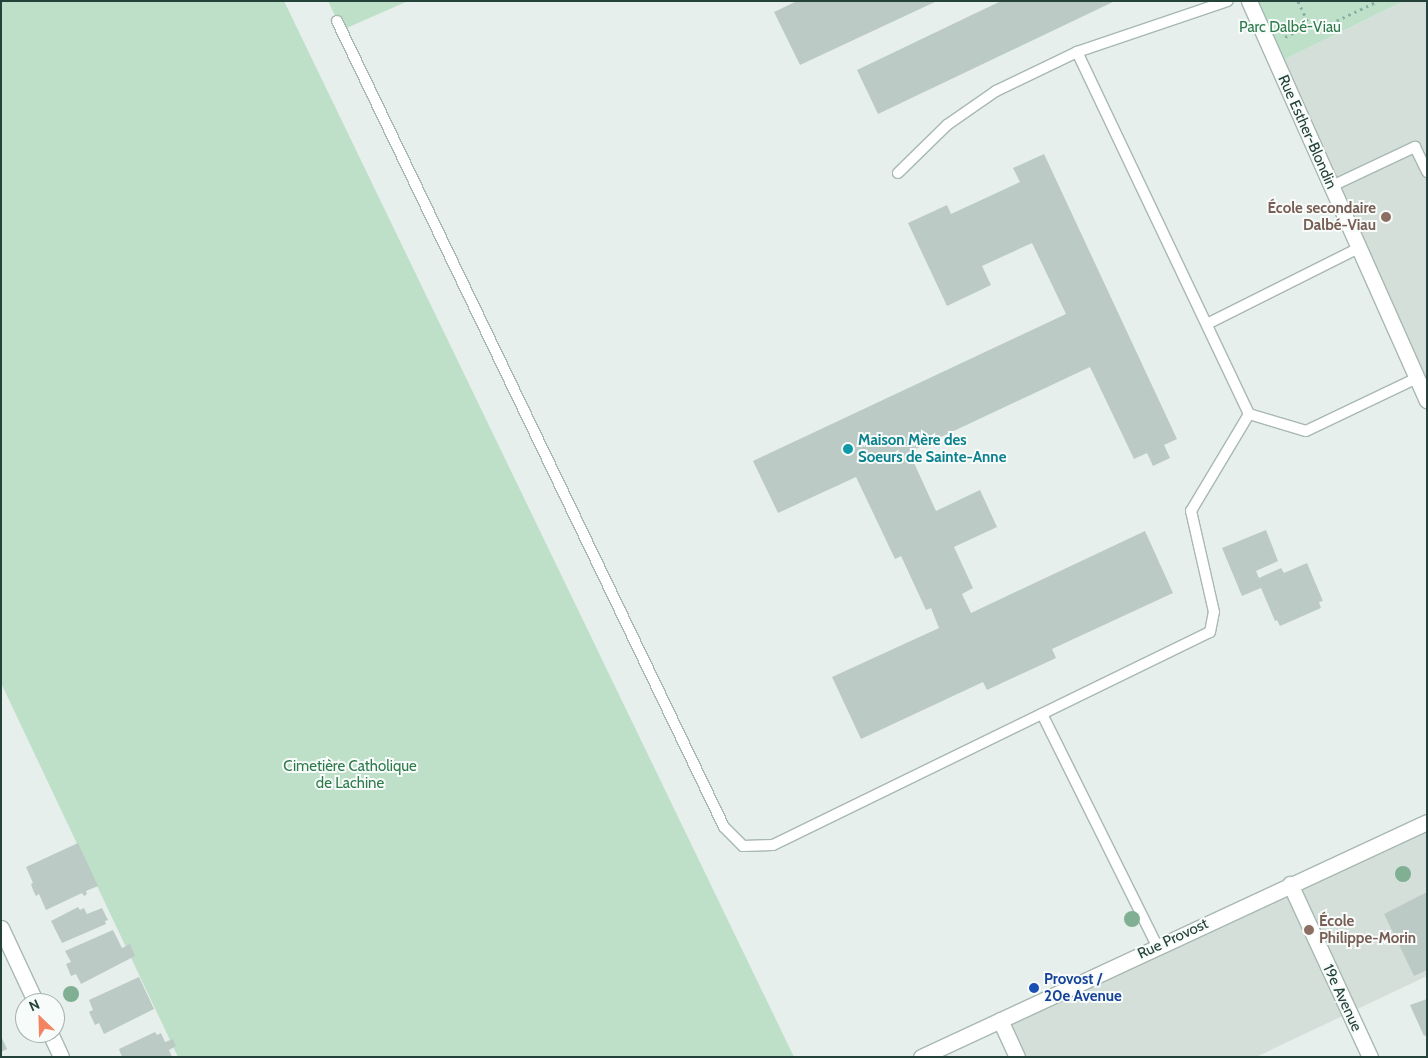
<!DOCTYPE html>
<html>
<head>
<meta charset="utf-8">
<style>
	body { margin:0 }
	#map { position:relative; width:1428px; height:1058px; overflow:hidden; background:#e6efeb; font-family:Cabin,sans-serif }
	div>[style] { position:absolute }
	[style*='--x'] { left:calc(var(--x)*1px); top:calc(var(--y)*1px); width:calc(var(--w)*1px); rotate:calc(var(--a)*1deg) }
	.built>* { inset:0; background:#d4dfda }
	.green>* { inset:0; background:#bfe0c8 }
	.building>* { inset:0; background:#bbcac4 }
	.path>* { height:3px; margin-top:-1.5px; transform-origin:0; background:repeating-linear-gradient(90deg,#86b3a5 0 2.5px,transparent 0 6.5px) }
	.roads { filter:drop-shadow(1px 0 #a8b8b2) drop-shadow(-1px 0 #a8b8b2) drop-shadow(0 1px #a8b8b2) drop-shadow(0 -1px #a8b8b2) }
	.lane>* { height:10px; margin:-5px; padding:0 5px; transform-origin:5px; border-radius:5px; background:#fff }
	.street>* { height:15px; margin:-7.5px; padding:0 7.5px; transform-origin:7.5px; border-radius:7.5px; background:#fff }
	.secondary>* { height:15px; margin:-7.5px; padding:0 7.5px; transform-origin:7.5px; border-radius:7.5px; background:#fff }
	.trees>* { width:16px; height:16px; margin:-8px; border-radius:50%; background:#80af93 }
	.dots>* { width:14px; height:14px; translate:-50% -50%; box-sizing:border-box; border:2px solid #f7fbf9; border-radius:50% }
	span { translate:-50% -50%; white-space:nowrap; text-align:center; line-height:1.15; -webkit-text-stroke:4px #f7fbf9; paint-order:stroke }
	.park-label { font-size:15px; color:#2d7a4b }
	.street-label { font-size:15px; color:#24423a }
	.education-label { font-size:15px; color:#785e54; font-weight:700 }
	.right { translate:-100% -50%; text-align:right }
	.left { translate:0 -50%; text-align:left }
	.culture-label { font-size:15px; color:#0d838f; font-weight:700 }
	.transit-label { font-size:15px; color:#164399; font-weight:700 }
	.frame { position:absolute; inset:0; border:2px solid #24423a; pointer-events:none }
	.north { position:absolute; left:15px; top:993px; width:50px; height:50px; box-sizing:border-box; background:#f7fbf9; border:1px solid #a3b1ad; border-radius:50%; rotate:336deg; font-size:14px; font-weight:700; line-height:20px; text-align:center; color:#24423a }
	.north::after { content:''; display:block; margin:auto; width:18px; height:22px; background:#f4845f; clip-path:polygon(50% 0,100% 100%,50% 72%,0 100%) }
</style>
</head>
<body>
<div id="map">
	<div class="built">
		<div style="clip-path:polygon(1404px 1px,1427px 1px,1427px 400px,1277px 63px)"></div>
		<div style="clip-path:polygon(1427px 822px,1427px 976px,1256px 1057px,1017px 1057px,1000px 1020px)"></div>
	</div>
	<div class="green">
		<div style="clip-path:polygon(1px 1px,284px 1px,794px 1057px,178px 1057px,1px 683px)"></div>
		<div style="clip-path:polygon(328px 1px,408px 1px,342px 30px)"></div>
		<div style="clip-path:polygon(1249px 1px,1404px 1px,1277px 63px)"></div>
	</div>
	<div class="building">
		<div style="clip-path:polygon(797px 1px,937px 1px,800px 65px,774px 12px)"></div>
		<div style="clip-path:polygon(1001px 1px,1115px 1px,878px 114px,857px 70px)"></div>
		<div style="clip-path:polygon(1044px 154px,1177px 439px,1164px 445px,1170px 458px,1153px 466px,1147px 453px,1134px 459px,1090px 367px,909px 452px,936px 511px,980px 490px,997px 527px,954px 547px,973px 588px,962px 594px,971px 613px,1145px 531px,1173px 593px,1052px 649px,1056px 658px,987px 690px,983px 682px,861px 739px,832px 677px,939px 628px,931px 608px,926px 610px,901px 556px,895px 559px,856px 477px,778px 513px,753px 461px,1066px 314px,1032px 243px,982px 266px,991px 285px,947px 306px,908px 223px,947px 205px,951px 214px,1020px 182px,1013px 168px)"></div>
		<div style="clip-path:polygon(1266px 530px,1278px 561px,1256px 571px,1259px 578px,1281px 568px,1284px 573px,1307px 563px,1323px 601px,1319px 602px,1321px 608px,1280px 626px,1277px 620px,1275px 621px,1261px 588px,1242px 596px,1222px 548px)"></div>
		<div style="clip-path:polygon(78px 843px,98px 886px,86px 891px,87px 894px,84px 896px,82px 893px,46px 910px,39px 894px,36px 896px,33px 890px,31px 884px,33px 883px,26px 867px)"></div>
		<div style="clip-path:polygon(1427px 892px,1427px 970px,1414px 976px,1384px 914px)"></div>
		<div style="clip-path:polygon(78px 907px,80px 910px,84px 908px,87px 914px,102px 908px,108px 920px,105px 921px,106px 924px,62px 943px,51px 921px)"></div>
		<div style="clip-path:polygon(113px 930px,122px 948px,130px 944px,135px 956px,81px 984px,76px 974px,71px 976px,66px 964px,71px 962px,65px 951px)"></div>
		<div style="clip-path:polygon(139px 977px,154px 1009px,104px 1034px,99px 1023px,95px 1025px,89px 1012px,93px 1010px,89px 1000px)"></div>
		<div style="clip-path:polygon(1427px 999px,1427px 1035px,1424px 1036px,1410px 1005px)"></div>
		<div style="clip-path:polygon(155px 1032px,157px 1035px,161px 1033px,165px 1042px,173px 1039px,176px 1046px,169px 1050px,172px 1057px,122px 1057px,119px 1049px)"></div>
		<div style="clip-path:polygon(1px 1036px,7px 1049px,1px 1052px)"></div>
	</div>
	<div class="path">
		<div style="--x:1298;--y:1;--w:26;--a:65"></div>
		<div style="--x:1285;--y:37;--w:27;--a:-27"></div>
		<div style="--x:1309;--y:25;--w:11;--a:22"></div>
		<div style="--x:1319;--y:29;--w:65;--a:-25.4"></div>
	</div>
	<div class="roads">
		<div class="lane">
			<div style="--x:337;--y:21;--w:894;--a:64.35"></div>
			<div style="--x:724;--y:827;--w:27;--a:45"></div>
			<div style="--x:743;--y:846;--w:30;--a:-2"></div>
			<div style="--x:773;--y:845;--w:486;--a:-26"></div>
			<div style="--x:1210;--y:632;--w:20;--a:-79"></div>
			<div style="--x:1214;--y:612;--w:104;--a:-102.8"></div>
			<div style="--x:1191;--y:511;--w:113;--a:-59.1"></div>
			<div style="--x:1249;--y:414;--w:401;--a:-115.4"></div>
			<div style="--x:898;--y:173;--w:69;--a:-44.4"></div>
			<div style="--x:947;--y:125;--w:60;--a:-34.8"></div>
			<div style="--x:996;--y:91;--w:90;--a:-25.7"></div>
			<div style="--x:1077;--y:52;--w:159;--a:-18.7"></div>
			<div style="--x:1332;--y:186;--w:92;--a:-25.2"></div>
			<div style="--x:1415;--y:147;--w:28;--a:64"></div>
			<div style="--x:1207;--y:324;--w:170;--a:-26.6"></div>
			<div style="--x:1249;--y:414;--w:59;--a:16.6"></div>
			<div style="--x:1306;--y:431;--w:123;--a:-25.5"></div>
			<div style="--x:1042;--y:714;--w:259;--a:63.6"></div>
		</div>
		<div class="street">
			<div style="--x:1249;--y:1;--w:437;--a:66"></div>
			<div style="--x:1290;--y:884;--w:191;--a:65.2"></div>
			<div style="--x:1;--y:928;--w:83;--a:65"></div>
			<div style="--x:1000;--y:1020;--w:41;--a:65.3"></div>
			<div style="--x:50;--y:1033;--w:26;--a:65"></div>
		</div>
		<div class="secondary">
			<div style="--x:921;--y:1057;--w:558;--a:-24.91"></div>
		</div>
	</div>
	<div class="trees">
		<div style="left:1403px;top:874px"></div>
		<div style="left:1132px;top:919px"></div>
		<div style="left:71px;top:994px"></div>
	</div>
	<div class="dots">
		<div style="left:1386px;top:217px;background:#8d6e63"></div>
		<div style="left:848px;top:449px;background:#0f9aa8"></div>
		<div style="left:1309px;top:930px;background:#8d6e63"></div>
		<div style="left:1034px;top:988px;background:#1a4fb4"></div>
	</div>
	<div class="park-label">
		<span style="left:1290px;top:28px">Parc Dalbé-Viau</span>
		<span style="left:350px;top:775px">Cimetière Catholique<br>de Lachine</span>
	</div>
	<div class="street-label">
		<span style="left:1307px;top:132px;rotate:66deg">Rue Esther-Blondin</span>
		<span style="left:1173px;top:939px;rotate:-25deg">Rue Provost</span>
		<span style="left:1342px;top:998px;rotate:65deg">19e Avenue</span>
	</div>
	<div class="education-label">
		<span class="right" style="left:1376px;top:217px">École secondaire<br>Dalbé-Viau</span>
		<span class="left" style="left:1319px;top:930px">École<br>Philippe-Morin</span>
	</div>
	<div class="culture-label">
		<span class="left" style="left:858px;top:449px">Maison Mère des<br>Soeurs de Sainte-Anne</span>
	</div>
	<div class="transit-label">
		<span class="left" style="left:1044px;top:988px">Provost /<br>20e Avenue</span>
	</div>
	<div class="frame"></div>
	<div class="north">N</div>
</div>
</body>
</html>
